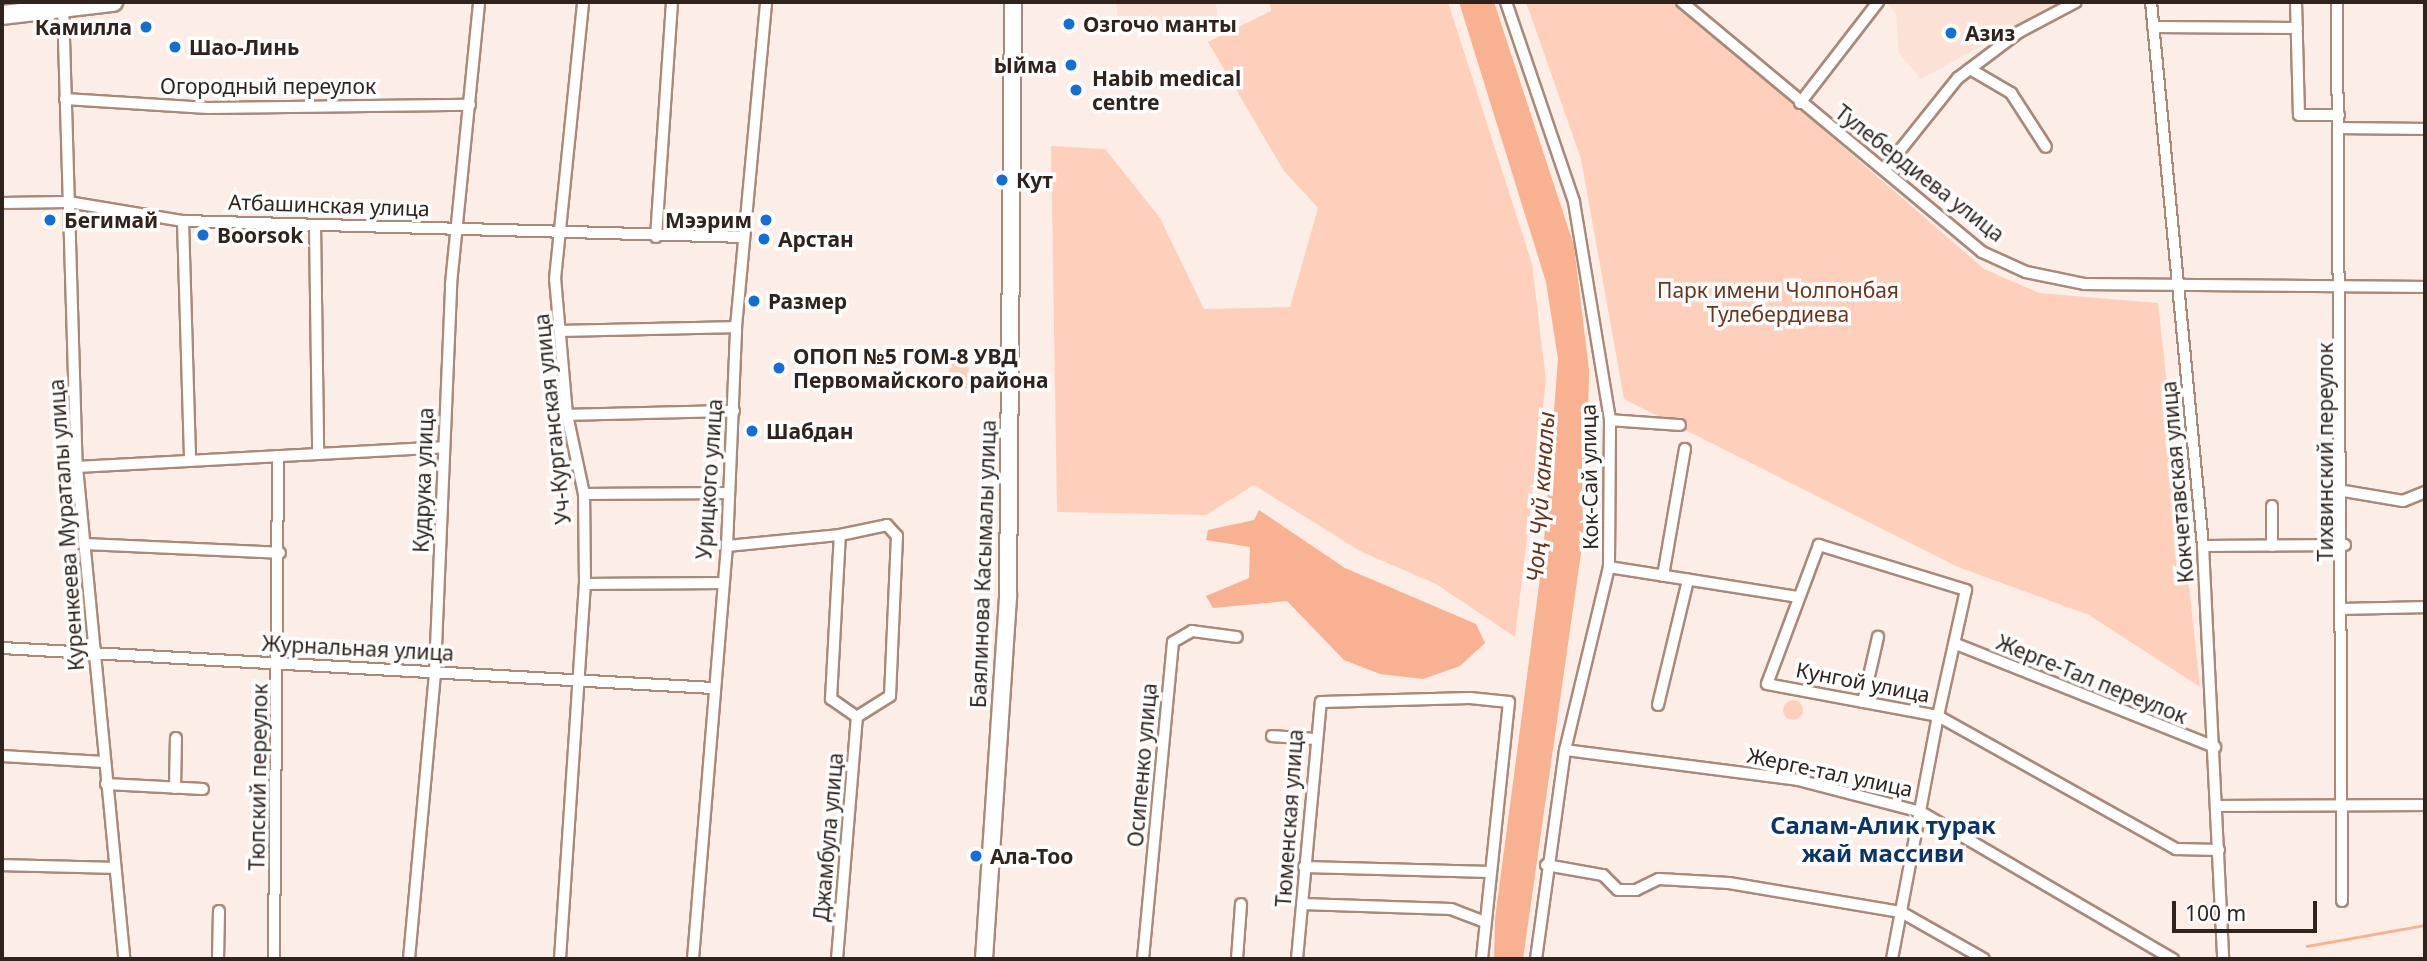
<!DOCTYPE html>
<html>
<head>
<meta charset="utf-8">
<style>
	body { margin:0 }
	#map { position:relative; width:2427px; height:961px; overflow:hidden; background:#fcede7; font-family:"Noto Sans",sans-serif }
	div>[style] { position:absolute }
	[style*='--x'] { left:calc(var(--x)*1px); top:calc(var(--y)*1px); width:calc(var(--w)*1px); rotate:calc(var(--a)*1deg) }
	.built>* { inset:0; background:#fce2d6 }
	.green>* { inset:0; background:#fed0bb }
	.round { border-radius:50% }
	.water>* { inset:0; background:#f8b291 }
	.stream>* { height:2.5px; margin:-1.25px; padding:0 1.25px; transform-origin:1.25px; border-radius:1.25px; background:#f8b291 }
	.roads { filter:drop-shadow(2px 0 #a8897a) drop-shadow(-2px 0 #a8897a) drop-shadow(0 2px #a8897a) drop-shadow(0 -2px #a8897a) }
	.minor>* { height:10px; margin:-5px; padding:0 5px; transform-origin:5px; border-radius:5px; background:#fff }
	.secondary>* { height:16px; margin:-8px; padding:0 8px; transform-origin:8px; border-radius:8px; background:#fff }
	.primary>* { height:18px; margin:-9px; padding:0 9px; transform-origin:9px; border-radius:9px; background:#fff }
	.dots>* { width:19px; height:19px; translate:-50% -50%; box-sizing:border-box; border:4px solid #fefefe; border-radius:50% }
	span { translate:-50% -50%; white-space:nowrap; text-align:center; line-height:1.15; -webkit-text-stroke:7px #fefefe; paint-order:stroke }
	.poi-label { font-size:21px; color:#30231d; font-weight:700 }
	.left { translate:0 -50%; text-align:left }
	.right { translate:-100% -50%; text-align:right }
	.street-label { font-size:21px; color:#30231d }
	.park-label { font-size:21px; color:#6b3418 }
	.water-label { font-size:23px; color:#683115; font-style:italic }
	.quarter-label { font-size:24px; color:#0b3568; font-weight:700 }
	.frame { position:absolute; inset:0; border:4px solid #30231d; pointer-events:none }
	.scale { position:absolute; left:2172px; top:901px; width:145px; height:32px; box-sizing:border-box; border:4px solid #30231d; border-top:0; padding-left:9px; font-size:21px; line-height:24px; white-space:nowrap; color:#30231d; -webkit-text-stroke:5px #fefefe; paint-order:stroke }
</style>
</head>
<body>
<div id="map">
	<div class="built">
		<div style="clip-path:polygon(1116px 2px,1216px 2px,1218px 25px,1119px 31px)"></div>
		<div style="clip-path:polygon(1887px 2px,2062px 2px,1921px 79px,1899px 53px,1896px 14px)"></div>
	</div>
	<div class="green">
		<div style="clip-path:polygon(1270px 2px,1448px 2px,1532px 264px,1546px 380px,1515px 637px,1436px 584px,1360px 551px,1254px 485px,1206px 515px,1057px 512px,1051px 146px,1105px 149px,1160px 218px,1204px 309px,1290px 307px,1318px 208px,1284px 171px,1208px 42px,1271px 11px)"></div>
		<div style="clip-path:polygon(1526px 2px,1676px 2px,1984px 269px,2039px 293px,2158px 303px,2200px 687px,2089px 615px,1958px 567px,1624px 399px,1581px 159px)"></div>
		<div style="clip-path:polygon(949px 353px,968px 353px,969px 388px,950px 389px)"></div>
		<div class="round" style="left:1783px;top:700px;width:20px;height:20px"></div>
	</div>
	<div class="water">
		<div style="clip-path:polygon(1459px 2px,1494px 2px,1574px 246px,1589px 370px,1586px 518px,1523px 959px,1494px 959px,1495px 919px,1543px 555px,1558px 359px,1546px 282px)"></div>
		<div style="clip-path:polygon(1259px 510px,1345px 568px,1476px 624px,1485px 643px,1460px 666px,1423px 679px,1380px 674px,1344px 660px,1287px 601px,1213px 608px,1206px 596px,1249px 578px,1250px 547px,1206px 540px,1208px 530px,1254px 520px)"></div>
	</div>
	<div class="stream">
		<div style="--x:2307;--y:946;--w:120;--a:-10.1"></div>
	</div>
	<div class="roads">
		<div class="minor">
			<div style="--x:1506;--y:2;--w:211;--a:71.2"></div>
			<div style="--x:1574;--y:202;--w:221;--a:80.6"></div>
			<div style="--x:1610;--y:420;--w:147;--a:90.4"></div>
			<div style="--x:1609;--y:567;--w:188;--a:103.5"></div>
			<div style="--x:1565;--y:750;--w:211;--a:97.9"></div>
			<div style="--x:1682;--y:2;--w:391;--a:39.8"></div>
			<div style="--x:1982;--y:252;--w:48;--a:24.4"></div>
			<div style="--x:2026;--y:272;--w:59;--a:11.7"></div>
			<div style="--x:2084;--y:284;--w:341;--a:0.5"></div>
			<div style="--x:2151;--y:2;--w:546;--a:84.54"></div>
			<div style="--x:2203;--y:546;--w:413;--a:87.2"></div>
			<div style="--x:2296;--y:2;--w:113;--a:88.5"></div>
			<div style="--x:2299;--y:115;--w:40;--a:0"></div>
			<div style="--x:2337;--y:2;--w:899;--a:89.68"></div>
			<div style="--x:63;--y:5;--w:462;--a:88.3"></div>
			<div style="--x:77;--y:467;--w:494;--a:84.5"></div>
			<div style="--x:2153;--y:27;--w:144;--a:0.4"></div>
			<div style="--x:1970;--y:69;--w:48;--a:30.3"></div>
			<div style="--x:2011;--y:93;--w:64;--a:57.1"></div>
			<div style="--x:65;--y:99;--w:143;--a:3.6"></div>
			<div style="--x:208;--y:108;--w:262;--a:-0.7"></div>
			<div style="--x:1800;--y:103;--w:128;--a:-52.3"></div>
			<div style="--x:2339;--y:128;--w:86;--a:0.7"></div>
			<div style="--x:1885;--y:169;--w:117;--a:-51.3"></div>
			<div style="--x:1958;--y:78;--w:76;--a:-37"></div>
			<div style="--x:2019;--y:32;--w:64;--a:-27.8"></div>
			<div style="--x:2;--y:203;--w:66;--a:-0.9"></div>
			<div style="--x:68;--y:202;--w:117;--a:9.4"></div>
			<div style="--x:183;--y:221;--w:561;--a:1.63"></div>
			<div style="--x:183;--y:221;--w:240;--a:88.3"></div>
			<div style="--x:315;--y:225;--w:229;--a:89.2"></div>
			<div style="--x:656;--y:237;--w:236;--a:-86.1"></div>
			<div style="--x:563;--y:331;--w:173;--a:-1.3"></div>
			<div style="--x:567;--y:415;--w:167;--a:-1.4"></div>
			<div style="--x:1610;--y:420;--w:70;--a:4.1"></div>
			<div style="--x:77;--y:467;--w:367;--a:-3.1"></div>
			<div style="--x:2344;--y:491;--w:60;--a:9.6"></div>
			<div style="--x:2403;--y:501;--w:24;--a:-22"></div>
			<div style="--x:584;--y:494;--w:144;--a:-0.4"></div>
			<div style="--x:2272;--y:506;--w:40;--a:90"></div>
			<div style="--x:887;--y:525;--w:15;--a:48"></div>
			<div style="--x:897;--y:536;--w:160;--a:92.5"></div>
			<div style="--x:890;--y:696;--w:39;--a:148"></div>
			<div style="--x:857;--y:717;--w:32;--a:-145"></div>
			<div style="--x:831;--y:699;--w:164;--a:-86.9"></div>
			<div style="--x:840;--y:535;--w:48;--a:-12"></div>
			<div style="--x:84;--y:544;--w:196;--a:2.6"></div>
			<div style="--x:727;--y:546;--w:114;--a:-5.6"></div>
			<div style="--x:2203;--y:546;--w:142;--a:-0.4"></div>
			<div style="--x:1609;--y:567;--w:192;--a:9"></div>
			<div style="--x:1663;--y:576;--w:129;--a:-80.2"></div>
			<div style="--x:585;--y:584;--w:136;--a:-0.4"></div>
			<div style="--x:2345;--y:609;--w:80;--a:-1.4"></div>
			<div style="--x:1956;--y:644;--w:279;--a:21.7"></div>
			<div style="--x:2;--y:648;--w:711;--a:3.22"></div>
			<div style="--x:1863;--y:702;--w:67;--a:-77"></div>
			<div style="--x:1658;--y:705;--w:129;--a:-76.5"></div>
			<div style="--x:1272;--y:736;--w:42;--a:4.1"></div>
			<div style="--x:1565;--y:750;--w:235;--a:7.3"></div>
			<div style="--x:1798;--y:780;--w:127;--a:14.6"></div>
			<div style="--x:1921;--y:812;--w:292;--a:30.3"></div>
			<div style="--x:2;--y:756;--w:102;--a:3.4"></div>
			<div style="--x:106;--y:784;--w:97;--a:3"></div>
			<div style="--x:175;--y:788;--w:50;--a:-88.9"></div>
			<div style="--x:2217;--y:806;--w:208;--a:-0.3"></div>
			<div style="--x:2;--y:865;--w:112;--a:1.5"></div>
			<div style="--x:1546;--y:865;--w:58;--a:10"></div>
			<div style="--x:1603;--y:875;--w:21;--a:45"></div>
			<div style="--x:1618;--y:890;--w:18;--a:0"></div>
			<div style="--x:1636;--y:890;--w:25;--a:-26"></div>
			<div style="--x:1659;--y:879;--w:70;--a:3.3"></div>
			<div style="--x:1729;--y:883;--w:174;--a:9.6"></div>
			<div style="--x:1901;--y:912;--w:95;--a:29.5"></div>
			<div style="--x:1304;--y:867;--w:187;--a:1.5"></div>
			<div style="--x:1302;--y:904;--w:149;--a:1.9"></div>
			<div style="--x:1451;--y:909;--w:36;--a:21"></div>
			<div style="--x:218;--y:959;--w:48;--a:-88.8"></div>
			<div style="--x:274;--y:959;--w:503;--a:-89.54"></div>
			<div style="--x:409;--y:959;--w:289;--a:-84.8"></div>
			<div style="--x:435;--y:671;--w:387;--a:-87.6"></div>
			<div style="--x:451;--y:284;--w:283;--a:-84.3"></div>
			<div style="--x:560;--y:959;--w:376;--a:-86.2"></div>
			<div style="--x:585;--y:584;--w:90;--a:-90.6"></div>
			<div style="--x:584;--y:494;--w:81;--a:-102.1"></div>
			<div style="--x:567;--y:415;--w:137;--a:-95"></div>
			<div style="--x:555;--y:279;--w:278;--a:-84.2"></div>
			<div style="--x:693;--y:959;--w:414;--a:-85.3"></div>
			<div style="--x:727;--y:546;--w:219;--a:-87.6"></div>
			<div style="--x:736;--y:327;--w:326;--a:-84.7"></div>
			<div style="--x:837;--y:959;--w:243;--a:-85.3"></div>
			<div style="--x:1143;--y:959;--w:318;--a:-84.6"></div>
			<div style="--x:1173;--y:642;--w:22;--a:-30"></div>
			<div style="--x:1192;--y:631;--w:45;--a:7.6"></div>
			<div style="--x:1237;--y:959;--w:55;--a:-85.8"></div>
			<div style="--x:1297;--y:959;--w:258;--a:-84.7"></div>
			<div style="--x:1321;--y:702;--w:149;--a:-1.5"></div>
			<div style="--x:1470;--y:698;--w:39;--a:6"></div>
			<div style="--x:1509;--y:702;--w:258;--a:96"></div>
			<div style="--x:1892;--y:959;--w:247;--a:-79.3"></div>
			<div style="--x:1938;--y:716;--w:129;--a:-77.5"></div>
			<div style="--x:1966;--y:590;--w:154;--a:-163"></div>
			<div style="--x:1819;--y:545;--w:148;--a:110.5"></div>
			<div style="--x:1767;--y:684;--w:174;--a:10.6"></div>
			<div style="--x:1938;--y:716;--w:273;--a:29.2"></div>
			<div style="--x:2176;--y:849;--w:43;--a:1.3"></div>
		</div>
		<div class="secondary">
			<div style="--x:984;--y:959;--w:364;--a:-86.2"></div>
			<div style="--x:1008;--y:596;--w:594;--a:-89.52"></div>
		</div>
		<div class="primary">
			<div style="--x:2;--y:15;--w:112;--a:-6.7"></div>
		</div>
	</div>
	<div class="dots">
		<div style="left:1069px;top:24px;background:#126fd8"></div>
		<div style="left:146px;top:27px;background:#126fd8"></div>
		<div style="left:1951px;top:33px;background:#126fd8"></div>
		<div style="left:175px;top:47px;background:#126fd8"></div>
		<div style="left:1071px;top:65px;background:#126fd8"></div>
		<div style="left:1076px;top:90px;background:#126fd8"></div>
		<div style="left:1002px;top:180px;background:#126fd8"></div>
		<div style="left:50px;top:220px;background:#126fd8"></div>
		<div style="left:766px;top:220px;background:#126fd8"></div>
		<div style="left:203px;top:235px;background:#126fd8"></div>
		<div style="left:764px;top:239px;background:#126fd8"></div>
		<div style="left:754px;top:301px;background:#126fd8"></div>
		<div style="left:779px;top:368px;background:#126fd8"></div>
		<div style="left:752px;top:431px;background:#126fd8"></div>
		<div style="left:976px;top:856px;background:#126fd8"></div>
	</div>
	<div class="poi-label">
		<span class="left" style="left:1083px;top:24px">Озгочо манты</span>
		<span class="right" style="left:132px;top:27px">Камилла</span>
		<span class="left" style="left:1965px;top:33px">Азиз</span>
		<span class="left" style="left:189px;top:47px">Шао-Линь</span>
		<span class="right" style="left:1057px;top:65px">Ыйма</span>
		<span class="left" style="left:1092px;top:90px">Habib medical<br>centre</span>
		<span class="left" style="left:1016px;top:180px">Кут</span>
		<span class="left" style="left:64px;top:220px">Бегимай</span>
		<span class="right" style="left:752px;top:220px">Мээрим</span>
		<span class="left" style="left:217px;top:235px">Boorsok</span>
		<span class="left" style="left:778px;top:239px">Арстан</span>
		<span class="left" style="left:768px;top:301px">Размер</span>
		<span class="left" style="left:793px;top:368px">ОПОП №5 ГОМ-8 УВД<br>Первомайского района</span>
		<span class="left" style="left:766px;top:431px">Шабдан</span>
		<span class="left" style="left:990px;top:856px">Ала-Тоо</span>
	</div>
	<div class="street-label">
		<span style="left:268px;top:86px">Огородный переулок</span>
		<span style="left:1920px;top:173px;rotate:38deg">Тулебердиева улица</span>
		<span style="left:329px;top:205px;rotate:2deg">Атбашинская улица</span>
		<span style="left:552px;top:419px;rotate:-96deg">Уч-Курганская улица</span>
		<span style="left:2325px;top:452px;rotate:-90deg">Тихвинский переулок</span>
		<span style="left:1589px;top:477px;rotate:-91deg">Кок-Сай улица</span>
		<span style="left:709px;top:479px;rotate:-86deg">Урицкого улица</span>
		<span style="left:423px;top:480px;rotate:-88deg">Кудрука улица</span>
		<span style="left:2177px;top:482px;rotate:-95deg">Кокчетавская улица</span>
		<span style="left:66px;top:525px;rotate:-94deg">Куренкеева Мураталы улица</span>
		<span style="left:983px;top:564px;rotate:-88deg">Баялинова Касымалы улица</span>
		<span style="left:358px;top:648px;rotate:3deg">Журнальная улица</span>
		<span style="left:2092px;top:679px;rotate:22deg">Жерге-Тал переулок</span>
		<span style="left:1863px;top:682px;rotate:11deg">Кунгой улица</span>
		<span style="left:1142px;top:765px;rotate:-85deg">Осипенко улица</span>
		<span style="left:1830px;top:772px;rotate:12deg">Жерге-тал улица</span>
		<span style="left:258px;top:777px;rotate:-89deg">Тюпский переулок</span>
		<span style="left:1289px;top:818px;rotate:-86deg">Тюменская улица</span>
		<span style="left:828px;top:837px;rotate:-85deg">Джамбула улица</span>
	</div>
	<div class="park-label">
		<span style="left:1778px;top:302px">Парк имени Чолпонбая<br>Тулебердиева</span>
	</div>
	<div class="water-label">
		<span style="left:1540px;top:497px;rotate:-86deg">Чоң Чүй каналы</span>
	</div>
	<div class="quarter-label">
		<span style="left:1883px;top:839px">Салам-Алик турак<br>жай массиви</span>
	</div>
	<div class="frame"></div>
	<div class="scale">100 m</div>
</div>
</body>
</html>
